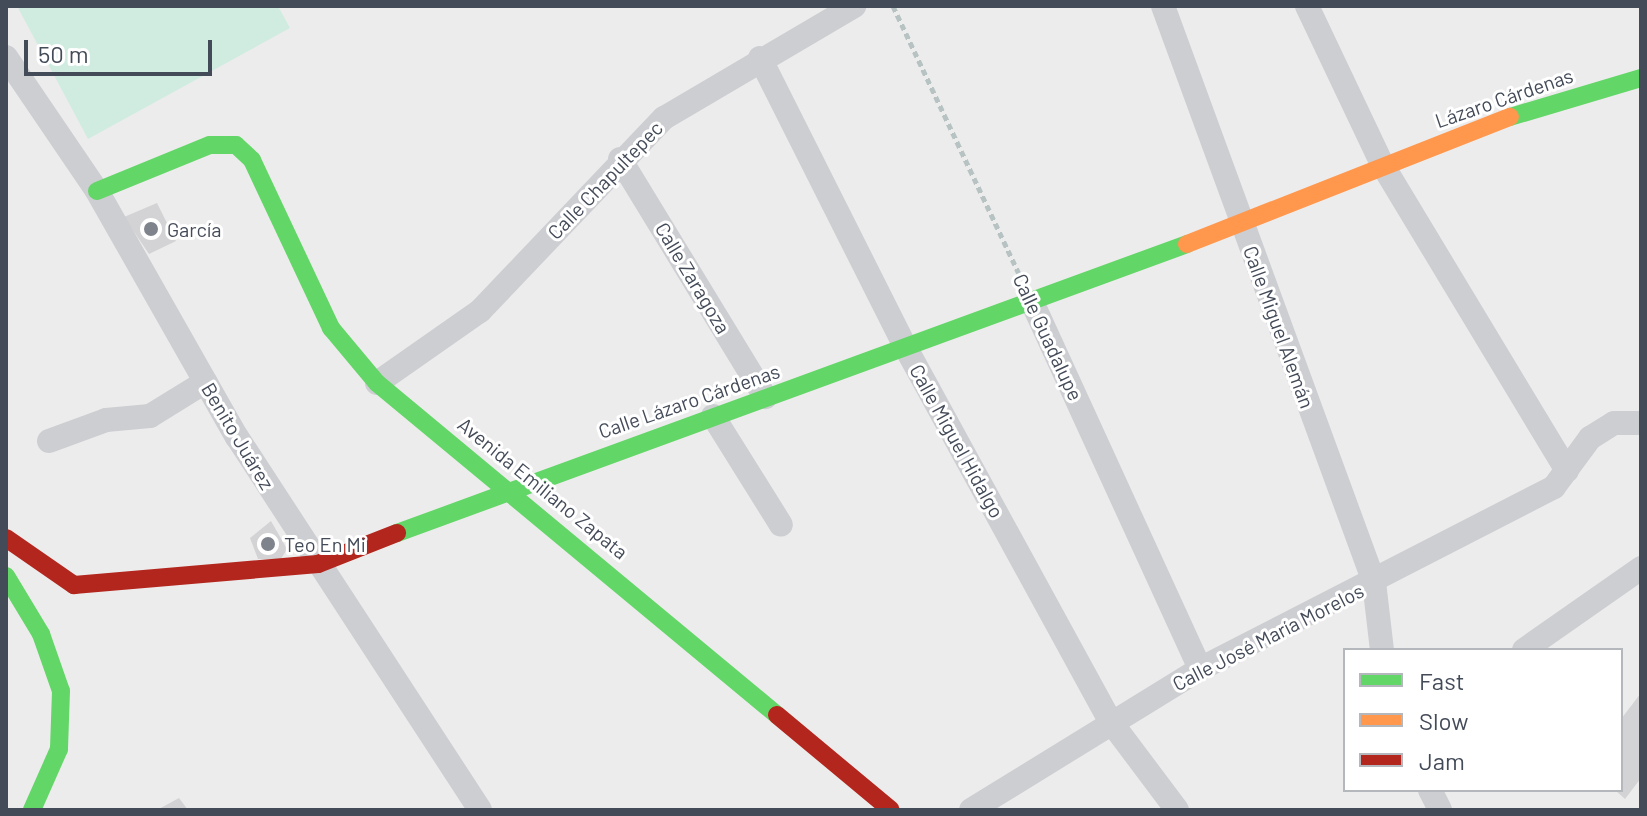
<!DOCTYPE html>
<html>
<head>
<meta charset="utf-8">
<style>
	body { margin:0 }
	#map { position:relative; width:1647px; height:816px; overflow:hidden; background:#edecec; font-family:Barlow,sans-serif }
	div>[style] { position:absolute }
	[style*='--x'] { left:calc(var(--x)*1px); top:calc(var(--y)*1px); width:calc(var(--w)*1px); rotate:calc(var(--a)*1deg) }
	.green>* { inset:0; background:#d0ece0 }
	.building>* { inset:0; background:#d3d3d5 }
	.path>* { height:5px; margin-top:-2.5px; transform-origin:0; background:repeating-linear-gradient(90deg,#b7c2c2 0 6px,transparent 0 10px) }
	.street>* { height:24px; margin:-12px; padding:0 12px; transform-origin:12px; border-radius:12px; background:#cdced2 }
	.fast>* { height:18px; margin:-9px; padding:0 9px; transform-origin:9px; border-radius:9px; background:#63d668 }
	.slow>* { height:18px; margin:-9px; padding:0 9px; transform-origin:9px; border-radius:9px; background:#ff974d }
	.jam>* { height:18px; margin:-9px; padding:0 9px; transform-origin:9px; border-radius:9px; background:#b3261e }
	.dots>* { width:22px; height:22px; translate:-50% -50%; box-sizing:border-box; border:4px solid #fff; border-radius:50% }
	span { translate:-50% -50%; white-space:nowrap; text-align:center; line-height:1.15; -webkit-text-stroke:6px #fff; paint-order:stroke }
	.street-label { font-size:20px; color:#444b58 }
	.poi-label { font-size:20px; color:#444b58 }
	.left { translate:0 -50%; text-align:left }
	.frame { position:absolute; inset:0; border:8px solid #444b58; pointer-events:none }
	.legend { position:absolute; left:1343px; top:648px; width:280px; height:144px; box-sizing:border-box; background:#fff; border:2px solid #b4b7bc; margin:0; padding:10px 14px; list-style:none; font-size:24px; color:#444b58 }
	.legend li { display:flex; align-items:center; gap:16px; height:40px }
	.legend b { width:40px; border:2px solid #b4b7bc }
	.scale { position:absolute; left:24px; top:40px; width:188px; height:36px; box-sizing:border-box; border:4px solid #444b58; border-top:0; padding-left:10px; font-size:24px; line-height:28px; white-space:nowrap; color:#444b58; -webkit-text-stroke:6px #fff; paint-order:stroke }
</style>
</head>
<body>
<div id="map">
	<div class="green">
		<div style="clip-path:polygon(17px 6px,278px 6px,290px 28px,88px 139px)"></div>
	</div>
	<div class="building">
		<div style="clip-path:polygon(157px 203px,176px 241px,149px 254px,124px 217px)"></div>
		<div style="clip-path:polygon(271px 521px,287px 549px,281px 559px,258px 559px,250px 538px)"></div>
		<div style="clip-path:polygon(1641px 693px,1641px 778px,1625px 799px,1615px 790px,1621px 790px,1621px 719px)"></div>
		<div style="clip-path:polygon(179px 798px,188px 810px,157px 810px)"></div>
	</div>
	<div class="path">
		<div style="--x:893;--y:6;--w:301;--a:64.8"></div>
	</div>
	<div class="street">
		<div style="--x:1163;--y:6;--w:613;--a:69.88"></div>
		<div style="--x:1374;--y:582;--w:68;--a:83.3"></div>
		<div style="--x:1307;--y:6;--w:175;--a:64.6"></div>
		<div style="--x:1382;--y:164;--w:358;--a:58.9"></div>
		<div style="--x:6;--y:57;--w:162;--a:55.8"></div>
		<div style="--x:97;--y:191;--w:283;--a:60.4"></div>
		<div style="--x:237;--y:437;--w:445;--a:56.9"></div>
		<div style="--x:760;--y:58;--w:327;--a:63.3"></div>
		<div style="--x:907;--y:350;--w:424;--a:61.3"></div>
		<div style="--x:1111;--y:722;--w:110;--a:53.1"></div>
		<div style="--x:620;--y:159;--w:279;--a:58.6"></div>
		<div style="--x:1033;--y:304;--w:401;--a:65.4"></div>
		<div style="--x:377;--y:383;--w:126;--a:-35"></div>
		<div style="--x:480;--y:311;--w:267;--a:-46.4"></div>
		<div style="--x:664;--y:118;--w:221;--a:-30.5"></div>
		<div style="--x:713;--y:416;--w:128;--a:58"></div>
		<div style="--x:49;--y:441;--w:61;--a:-20.2"></div>
		<div style="--x:106;--y:420;--w:44;--a:-5.2"></div>
		<div style="--x:150;--y:416;--w:65;--a:-31.7"></div>
		<div style="--x:1524;--y:650;--w:143;--a:-35"></div>
		<div style="--x:1430;--y:790;--w:22;--a:63"></div>
		<div style="--x:971;--y:810;--w:269;--a:-31.6"></div>
		<div style="--x:1200;--y:669;--w:398;--a:-27.2"></div>
		<div style="--x:1554;--y:487;--w:61;--a:-53.7"></div>
		<div style="--x:1590;--y:438;--w:28;--a:-32"></div>
		<div style="--x:1614;--y:423;--w:27;--a:0"></div>
	</div>
	<div class="fast">
		<div style="--x:1510;--y:117;--w:137;--a:-16.6"></div>
		<div style="--x:97;--y:191;--w:122;--a:-22.2"></div>
		<div style="--x:210;--y:145;--w:26;--a:0"></div>
		<div style="--x:236;--y:145;--w:22;--a:43"></div>
		<div style="--x:252;--y:160;--w:186;--a:64.8"></div>
		<div style="--x:331;--y:328;--w:72;--a:50.1"></div>
		<div style="--x:377;--y:383;--w:520;--a:39.69"></div>
		<div style="--x:397;--y:533;--w:841;--a:-20.09"></div>
		<div style="--x:6;--y:576;--w:68;--a:58.9"></div>
		<div style="--x:41;--y:634;--w:60;--a:70.7"></div>
		<div style="--x:61;--y:691;--w:58;--a:92"></div>
		<div style="--x:59;--y:749;--w:67;--a:113.9"></div>
	</div>
	<div class="slow">
		<div style="--x:1187;--y:244;--w:347;--a:-21.5"></div>
	</div>
	<div class="jam">
		<div style="--x:6;--y:538;--w:83;--a:34.7"></div>
		<div style="--x:74;--y:585;--w:245;--a:-4.9"></div>
		<div style="--x:318;--y:564;--w:85;--a:-21.4"></div>
		<div style="--x:777;--y:715;--w:148;--a:39.8"></div>
	</div>
	<div class="dots">
		<div style="left:151px;top:229px;background:#7f838c"></div>
		<div style="left:268px;top:544px;background:#7f838c"></div>
	</div>
	<div class="street-label">
		<span style="left:1504px;top:98px;rotate:-19deg">Lázaro Cárdenas</span>
		<span style="left:605px;top:180px;rotate:-46deg">Calle Chapultepec</span>
		<span style="left:693px;top:278px;rotate:59deg">Calle Zaragoza</span>
		<span style="left:1279px;top:327px;rotate:70deg">Calle Miguel Alemán</span>
		<span style="left:1048px;top:337px;rotate:65deg">Calle Guadalupe</span>
		<span style="left:689px;top:401px;rotate:-19deg">Calle Lázaro Cárdenas</span>
		<span style="left:238px;top:436px;rotate:59deg">Benito Juárez</span>
		<span style="left:957px;top:441px;rotate:61deg">Calle Miguel Hidalgo</span>
		<span style="left:543px;top:488px;rotate:39deg">Avenida Emiliano Zapata</span>
		<span style="left:1268px;top:637px;rotate:-27deg">Calle José María Morelos</span>
	</div>
	<div class="poi-label">
		<span class="left" style="left:167px;top:229px">García</span>
		<span class="left" style="left:284px;top:544px">Teo En Mi</span>
	</div>
	<div class="frame"></div>
	<ul class="legend">
	<li><b style="height:10px;background:#63d668"></b>Fast</li>
	<li><b style="height:10px;background:#ff974d"></b>Slow</li>
	<li><b style="height:10px;background:#b3261e"></b>Jam</li>
	</ul>
	<div class="scale">50 m</div>
</div>
</body>
</html>
